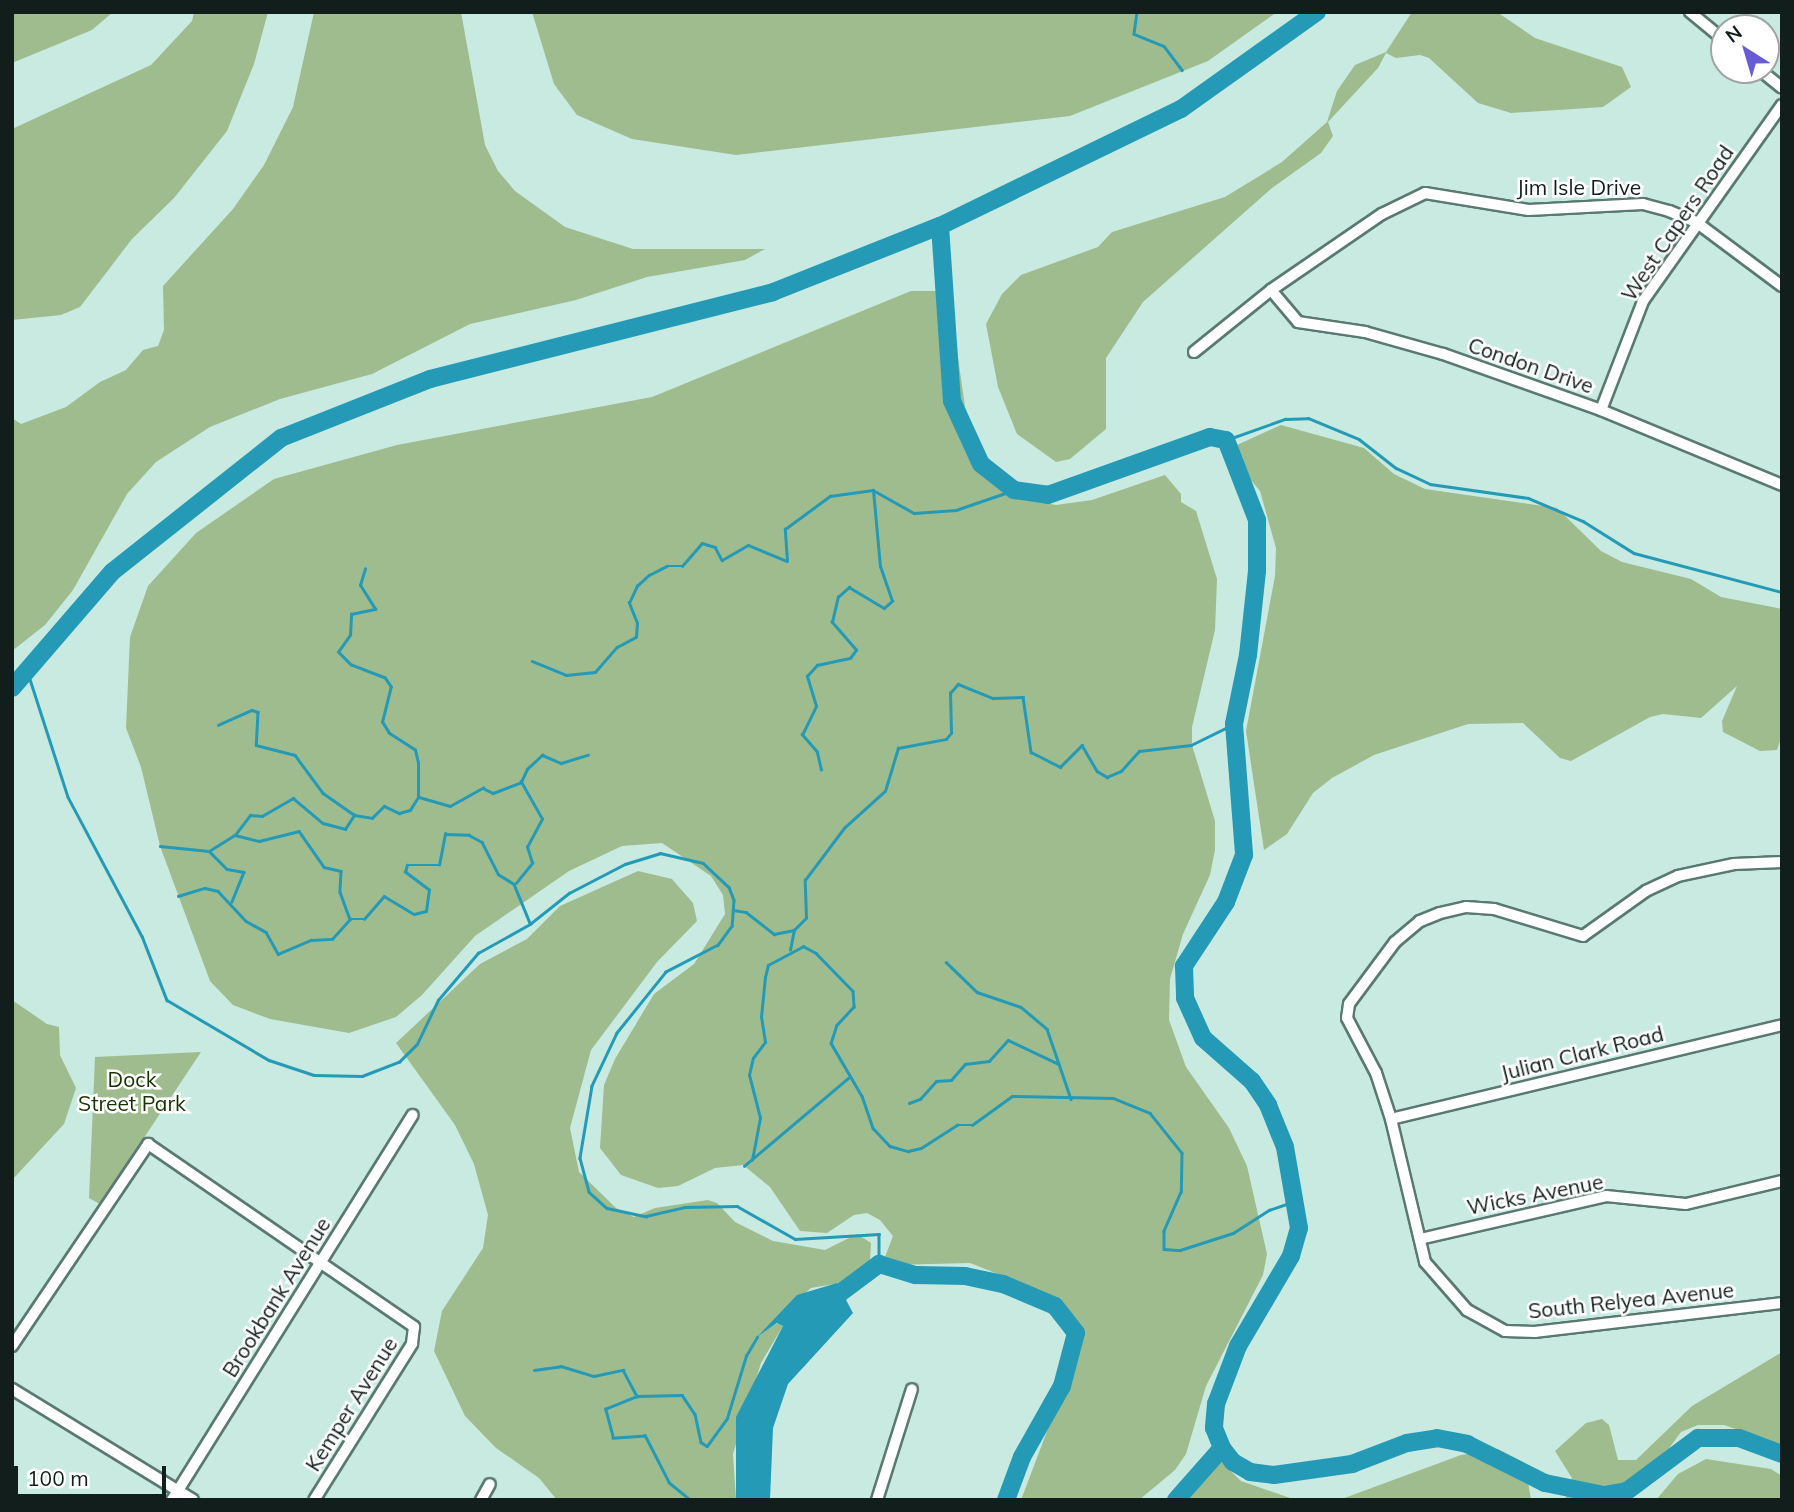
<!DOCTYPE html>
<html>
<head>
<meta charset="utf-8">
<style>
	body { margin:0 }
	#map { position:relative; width:1794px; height:1512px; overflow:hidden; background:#c8eae1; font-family:Mulish,sans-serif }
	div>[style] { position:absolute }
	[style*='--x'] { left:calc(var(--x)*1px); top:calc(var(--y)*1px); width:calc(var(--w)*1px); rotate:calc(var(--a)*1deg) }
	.green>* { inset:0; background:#9fbc8e }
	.water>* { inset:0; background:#249ab7 }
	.stream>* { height:2.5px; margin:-1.25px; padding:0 1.25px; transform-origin:1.25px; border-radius:1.25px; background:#249ab7 }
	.river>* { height:18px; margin:-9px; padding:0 9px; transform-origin:9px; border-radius:9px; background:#249ab7 }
	.roads { filter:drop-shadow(2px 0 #5a7971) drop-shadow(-2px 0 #5a7971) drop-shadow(0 2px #5a7971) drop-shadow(0 -2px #5a7971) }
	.minor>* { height:10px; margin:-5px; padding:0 5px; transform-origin:5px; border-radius:5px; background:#fff }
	span { translate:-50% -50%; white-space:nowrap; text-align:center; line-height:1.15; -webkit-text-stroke:5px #fff; paint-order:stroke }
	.street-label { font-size:21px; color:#111e1b }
	.park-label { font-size:21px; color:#173200 }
	.frame { position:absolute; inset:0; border:14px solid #111e1b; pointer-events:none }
	.north { position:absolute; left:1710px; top:14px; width:70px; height:70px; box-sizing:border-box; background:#fff; border:2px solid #a0a5a4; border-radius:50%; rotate:323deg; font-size:19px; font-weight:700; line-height:28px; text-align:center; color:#111e1b }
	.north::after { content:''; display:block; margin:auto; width:24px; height:32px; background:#685bd4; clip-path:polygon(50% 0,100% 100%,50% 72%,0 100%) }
	.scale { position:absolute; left:14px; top:1466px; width:152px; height:32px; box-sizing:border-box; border:4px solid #111e1b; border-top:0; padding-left:9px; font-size:21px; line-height:24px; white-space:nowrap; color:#111e1b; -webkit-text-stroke:5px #fff; paint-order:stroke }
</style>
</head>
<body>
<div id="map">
	<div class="green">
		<div style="clip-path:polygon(12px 12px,113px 12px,92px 30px,12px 63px)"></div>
		<div style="clip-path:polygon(194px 12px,268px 12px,254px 64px,227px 131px,174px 198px,132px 239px,80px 307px,61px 315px,12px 320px,12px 129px,151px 65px,192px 21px)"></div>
		<div style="clip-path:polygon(314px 12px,461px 12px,485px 145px,498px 171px,515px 191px,565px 227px,633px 249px,765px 249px,745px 260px,647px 277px,576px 300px,470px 324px,372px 374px,280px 399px,210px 427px,156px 462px,127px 494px,73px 590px,45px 625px,12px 651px,12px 418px,21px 424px,66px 407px,100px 382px,126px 370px,143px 350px,158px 346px,164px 330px,163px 286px,233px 209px,264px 165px,293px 107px)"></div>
		<div style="clip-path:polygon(532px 12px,1277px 12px,1208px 61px,1070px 116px,736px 155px,632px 139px,577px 115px,554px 84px)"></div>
		<div style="clip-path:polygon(1412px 12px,1497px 12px,1535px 38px,1622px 67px,1631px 87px,1603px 107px,1511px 113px,1478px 103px,1429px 58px,1420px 55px,1396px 58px,1386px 53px,1378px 68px,1328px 122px,1333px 136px,1321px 153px,1272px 188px,1143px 302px,1106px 358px,1106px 429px,1070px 459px,1056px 462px,1017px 434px,998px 387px,986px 324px,1002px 294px,1021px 275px,1098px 247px,1112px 232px,1225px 197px,1282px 162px,1327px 122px,1337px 91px,1355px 65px,1386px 52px)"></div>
		<div style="clip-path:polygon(911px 291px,938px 291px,943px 296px,953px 322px,967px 421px,1000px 486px,1013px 497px,1056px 505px,1092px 500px,1165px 475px,1181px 494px,1181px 502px,1196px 511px,1217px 579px,1215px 630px,1192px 727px,1192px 745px,1215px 821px,1215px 850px,1210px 875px,1183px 934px,1170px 979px,1169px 1020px,1186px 1067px,1229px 1128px,1247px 1166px,1267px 1254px,1263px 1275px,1206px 1386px,1186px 1454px,1175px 1470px,1139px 1500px,1021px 1500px,1071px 1368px,1067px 1337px,1054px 1313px,1008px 1278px,970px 1263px,891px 1265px,885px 1257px,893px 1236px,880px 1220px,867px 1213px,854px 1215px,827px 1233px,800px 1231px,770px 1187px,743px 1165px,715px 1168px,678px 1186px,658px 1188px,621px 1175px,600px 1148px,604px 1085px,615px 1059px,654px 994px,694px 964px,725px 914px,723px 895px,711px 876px,662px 843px,622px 846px,569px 871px,475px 936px,422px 995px,396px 1017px,349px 1033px,270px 1019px,233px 1005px,210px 981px,160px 846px,141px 767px,126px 728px,130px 637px,148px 586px,196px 533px,274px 479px,397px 445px,652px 397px)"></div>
		<div style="clip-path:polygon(1281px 425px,1364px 448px,1394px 474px,1425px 489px,1557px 508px,1601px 551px,1622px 562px,1691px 579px,1721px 597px,1782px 609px,1782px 735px,1777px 750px,1760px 751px,1723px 732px,1722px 721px,1737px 686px,1701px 718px,1663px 714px,1650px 717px,1571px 761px,1560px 758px,1523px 723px,1468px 724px,1374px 755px,1332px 778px,1313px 793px,1287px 834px,1264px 850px,1246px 731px,1275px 576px,1276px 548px,1260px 491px,1226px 450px)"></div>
		<div style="clip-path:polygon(638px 871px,672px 879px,693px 903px,697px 921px,657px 962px,591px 1050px,570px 1128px,579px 1172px,616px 1208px,634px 1217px,655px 1208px,708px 1200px,717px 1203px,735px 1222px,773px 1241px,825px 1250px,857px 1234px,871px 1243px,870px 1261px,863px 1271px,846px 1282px,811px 1288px,759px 1335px,778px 1323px,783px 1326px,761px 1363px,733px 1454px,736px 1500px,557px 1500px,539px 1478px,496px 1448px,465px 1416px,434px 1351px,442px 1311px,483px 1248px,488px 1215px,474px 1164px,455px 1125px,396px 1043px,480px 964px,527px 939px,560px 906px)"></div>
		<div style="clip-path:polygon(12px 1000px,47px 1024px,59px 1027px,60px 1055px,76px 1088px,64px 1124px,12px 1180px)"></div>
		<div style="clip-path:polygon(201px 1052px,100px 1204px,89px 1198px,95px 1057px)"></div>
		<div style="clip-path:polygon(1782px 1352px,1782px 1445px,1724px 1425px,1698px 1425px,1681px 1432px,1631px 1500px,1565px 1500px,1572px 1478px,1555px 1451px,1586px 1423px,1602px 1419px,1609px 1425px,1618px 1460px,1636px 1460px,1692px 1406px)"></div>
		<div style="clip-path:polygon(1498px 1449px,1525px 1463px,1531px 1500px,1339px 1500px,1461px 1455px)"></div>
		<div style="clip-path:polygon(1215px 1456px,1241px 1481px,1296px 1500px,1184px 1500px,1199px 1485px)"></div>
		<div style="clip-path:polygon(1706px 1459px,1771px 1469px,1782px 1476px,1782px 1500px,1656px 1500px,1678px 1474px)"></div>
	</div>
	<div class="water">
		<div style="clip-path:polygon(837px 1283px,853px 1313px,788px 1384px,773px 1428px,770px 1500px,736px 1500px,736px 1417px,783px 1326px,777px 1323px,757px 1337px,797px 1295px)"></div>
	</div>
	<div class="stream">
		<div style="--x:1106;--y:12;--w:1;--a:0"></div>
		<div style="--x:1137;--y:12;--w:22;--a:98"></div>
		<div style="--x:1134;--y:34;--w:32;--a:22"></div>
		<div style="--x:1164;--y:46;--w:30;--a:53"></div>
		<div style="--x:1226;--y:440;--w:63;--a:-19.6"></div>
		<div style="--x:1285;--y:419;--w:23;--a:-2"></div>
		<div style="--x:1308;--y:418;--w:55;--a:22.4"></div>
		<div style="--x:1359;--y:439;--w:47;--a:38.1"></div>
		<div style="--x:1396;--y:468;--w:38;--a:25"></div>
		<div style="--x:1430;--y:484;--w:99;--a:8.1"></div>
		<div style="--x:1528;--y:498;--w:60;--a:22.7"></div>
		<div style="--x:1583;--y:521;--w:60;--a:32.1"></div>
		<div style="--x:1634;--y:553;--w:153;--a:14.8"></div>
		<div style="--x:532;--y:661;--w:37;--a:22"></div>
		<div style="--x:566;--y:675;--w:29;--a:-6"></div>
		<div style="--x:595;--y:672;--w:33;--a:-49"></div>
		<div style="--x:617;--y:647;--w:21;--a:-28"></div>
		<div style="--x:636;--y:637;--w:14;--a:-86"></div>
		<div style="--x:637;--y:623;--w:22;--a:-112"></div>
		<div style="--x:629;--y:603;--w:19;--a:-65"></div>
		<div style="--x:637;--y:586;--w:16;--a:-43"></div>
		<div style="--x:649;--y:575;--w:20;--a:-27"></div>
		<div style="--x:667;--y:566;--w:15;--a:0"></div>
		<div style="--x:682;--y:566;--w:30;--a:-49"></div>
		<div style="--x:702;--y:543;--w:14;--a:17"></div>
		<div style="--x:715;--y:547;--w:15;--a:62"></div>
		<div style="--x:722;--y:560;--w:30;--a:-30"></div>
		<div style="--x:748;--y:545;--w:42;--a:22.3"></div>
		<div style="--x:787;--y:561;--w:32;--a:-94"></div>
		<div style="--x:785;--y:529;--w:56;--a:-36.3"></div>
		<div style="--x:830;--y:496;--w:43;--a:-7.9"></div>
		<div style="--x:873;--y:490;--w:47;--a:29.3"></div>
		<div style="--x:914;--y:513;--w:42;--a:-4.1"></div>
		<div style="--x:956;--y:510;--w:61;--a:-19"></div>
		<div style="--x:27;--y:670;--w:133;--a:72.1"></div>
		<div style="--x:68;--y:797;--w:157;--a:62"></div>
		<div style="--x:142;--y:936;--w:69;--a:68.7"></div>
		<div style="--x:167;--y:1000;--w:118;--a:30.5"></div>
		<div style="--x:269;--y:1060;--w:47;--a:18.4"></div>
		<div style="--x:314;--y:1075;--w:48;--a:1.2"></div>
		<div style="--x:362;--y:1076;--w:40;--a:-21"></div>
		<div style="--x:399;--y:1062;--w:25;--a:-45"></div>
		<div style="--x:417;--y:1044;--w:49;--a:-64.5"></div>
		<div style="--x:438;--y:1000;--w:62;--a:-49.6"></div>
		<div style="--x:478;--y:953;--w:60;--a:-29.1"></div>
		<div style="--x:530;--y:924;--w:50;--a:-38.5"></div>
		<div style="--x:569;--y:893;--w:63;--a:-27.4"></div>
		<div style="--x:625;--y:864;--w:37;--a:-17"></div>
		<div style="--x:660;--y:853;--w:44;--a:13.1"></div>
		<div style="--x:703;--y:863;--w:35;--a:43"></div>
		<div style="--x:729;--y:887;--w:14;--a:69"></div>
		<div style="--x:734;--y:900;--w:26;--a:94"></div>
		<div style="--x:732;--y:926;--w:24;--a:126"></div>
		<div style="--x:718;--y:945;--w:59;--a:152.6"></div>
		<div style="--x:666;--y:972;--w:78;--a:128.8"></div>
		<div style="--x:617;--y:1033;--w:59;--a:115.3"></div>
		<div style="--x:592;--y:1086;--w:73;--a:99.5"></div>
		<div style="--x:580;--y:1158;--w:35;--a:75"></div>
		<div style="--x:589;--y:1192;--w:24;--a:42"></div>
		<div style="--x:607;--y:1208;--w:40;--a:12"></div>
		<div style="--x:646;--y:1216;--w:39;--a:-13"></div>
		<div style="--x:684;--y:1207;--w:53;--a:-1.1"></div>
		<div style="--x:737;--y:1206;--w:67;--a:29.6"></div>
		<div style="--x:795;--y:1239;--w:84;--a:-3.4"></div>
		<div style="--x:879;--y:1234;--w:30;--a:90"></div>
		<div style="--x:218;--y:725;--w:37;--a:-24"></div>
		<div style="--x:252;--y:710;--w:6;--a:18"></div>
		<div style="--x:258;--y:712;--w:33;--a:93"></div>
		<div style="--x:256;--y:745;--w:40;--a:14.4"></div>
		<div style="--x:295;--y:755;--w:47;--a:53.6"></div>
		<div style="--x:323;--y:793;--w:38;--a:35"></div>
		<div style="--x:354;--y:815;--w:18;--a:9"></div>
		<div style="--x:372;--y:818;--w:17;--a:-45"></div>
		<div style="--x:384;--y:806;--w:17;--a:25"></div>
		<div style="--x:399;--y:813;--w:11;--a:-15"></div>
		<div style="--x:410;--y:810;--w:15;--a:-58"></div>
		<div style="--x:418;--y:797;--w:34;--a:-90"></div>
		<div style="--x:418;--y:763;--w:13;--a:-103"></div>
		<div style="--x:415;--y:750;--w:31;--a:-147"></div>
		<div style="--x:389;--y:733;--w:13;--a:-122"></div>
		<div style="--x:382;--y:722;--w:36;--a:-76"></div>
		<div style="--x:391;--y:687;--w:11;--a:-124"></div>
		<div style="--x:385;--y:678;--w:36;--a:-159"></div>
		<div style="--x:351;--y:665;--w:18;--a:-135"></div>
		<div style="--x:338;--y:652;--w:21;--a:-55"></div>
		<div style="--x:350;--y:635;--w:21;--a:-87"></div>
		<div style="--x:351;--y:614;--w:25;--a:-12"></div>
		<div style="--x:375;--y:609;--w:28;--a:-122"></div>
		<div style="--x:360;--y:585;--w:17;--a:-73"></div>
		<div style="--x:821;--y:770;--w:18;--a:-103"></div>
		<div style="--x:817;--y:752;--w:23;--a:-131"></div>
		<div style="--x:802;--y:735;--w:32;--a:-64"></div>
		<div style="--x:816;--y:706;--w:31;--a:-107"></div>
		<div style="--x:807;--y:676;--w:15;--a:-48"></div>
		<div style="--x:817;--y:665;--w:34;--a:-12"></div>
		<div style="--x:850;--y:658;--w:10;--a:-53"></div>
		<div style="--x:856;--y:650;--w:37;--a:-131"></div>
		<div style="--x:832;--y:622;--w:26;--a:-77"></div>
		<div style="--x:838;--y:597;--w:15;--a:-42"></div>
		<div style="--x:849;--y:587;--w:41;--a:31"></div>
		<div style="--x:884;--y:608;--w:11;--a:-41"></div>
		<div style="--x:892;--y:601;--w:36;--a:-109"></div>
		<div style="--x:880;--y:567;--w:77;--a:-95.2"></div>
		<div style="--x:521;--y:782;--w:14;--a:-65"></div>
		<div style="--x:527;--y:769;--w:21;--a:-43"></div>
		<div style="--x:542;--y:755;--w:21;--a:23"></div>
		<div style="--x:561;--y:763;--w:28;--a:-17"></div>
		<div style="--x:419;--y:797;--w:32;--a:16"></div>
		<div style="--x:450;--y:806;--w:38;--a:-29"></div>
		<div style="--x:483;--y:788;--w:11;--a:27"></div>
		<div style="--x:493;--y:793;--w:30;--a:-21"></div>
		<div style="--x:235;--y:835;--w:25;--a:14"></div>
		<div style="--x:259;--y:841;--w:41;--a:-14"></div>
		<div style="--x:299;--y:831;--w:44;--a:55.2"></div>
		<div style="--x:324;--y:867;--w:17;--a:13"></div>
		<div style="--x:341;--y:871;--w:21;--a:93"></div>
		<div style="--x:340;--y:892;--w:29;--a:70"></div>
		<div style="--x:160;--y:846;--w:49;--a:5.8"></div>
		<div style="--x:209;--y:851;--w:31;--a:-32"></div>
		<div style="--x:235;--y:835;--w:25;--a:-53"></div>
		<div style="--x:250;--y:815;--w:12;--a:5"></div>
		<div style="--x:262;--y:816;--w:36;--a:-30"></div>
		<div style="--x:293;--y:798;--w:39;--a:40"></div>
		<div style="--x:323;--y:823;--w:23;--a:15"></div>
		<div style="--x:345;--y:829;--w:17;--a:-57"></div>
		<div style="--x:209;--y:851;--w:25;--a:45"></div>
		<div style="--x:227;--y:869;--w:17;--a:10"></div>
		<div style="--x:244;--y:872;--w:32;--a:112"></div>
		<div style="--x:516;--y:883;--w:26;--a:-51"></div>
		<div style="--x:532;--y:863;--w:17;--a:-107"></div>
		<div style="--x:527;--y:847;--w:32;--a:-62"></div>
		<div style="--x:542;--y:819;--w:43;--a:-119.6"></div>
		<div style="--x:178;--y:896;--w:28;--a:-17"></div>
		<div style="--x:205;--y:888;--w:13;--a:13"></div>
		<div style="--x:218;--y:891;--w:41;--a:47"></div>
		<div style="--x:246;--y:921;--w:23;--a:29"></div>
		<div style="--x:266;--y:932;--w:25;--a:61"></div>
		<div style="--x:278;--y:954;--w:36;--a:-23"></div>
		<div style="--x:311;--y:940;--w:21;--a:-3"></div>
		<div style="--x:332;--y:939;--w:27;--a:-48"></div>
		<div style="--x:733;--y:910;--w:13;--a:9"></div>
		<div style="--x:746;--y:912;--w:36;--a:38"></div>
		<div style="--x:774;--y:934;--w:20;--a:-11"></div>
		<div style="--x:350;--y:919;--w:14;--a:0"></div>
		<div style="--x:364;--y:919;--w:30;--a:-49"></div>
		<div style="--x:384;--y:896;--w:35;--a:31"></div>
		<div style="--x:414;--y:914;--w:12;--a:-14"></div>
		<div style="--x:426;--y:911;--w:21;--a:-82"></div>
		<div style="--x:429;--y:890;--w:30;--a:-143"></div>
		<div style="--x:405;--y:872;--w:7;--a:-74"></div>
		<div style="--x:407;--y:865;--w:32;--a:0"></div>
		<div style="--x:439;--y:865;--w:32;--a:-79"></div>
		<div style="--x:445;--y:834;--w:24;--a:2"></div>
		<div style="--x:469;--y:835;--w:15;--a:28"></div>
		<div style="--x:482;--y:842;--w:36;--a:63"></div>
		<div style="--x:498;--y:874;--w:19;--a:32"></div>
		<div style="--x:514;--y:884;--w:42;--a:67.7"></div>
		<div style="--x:790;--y:950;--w:20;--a:-79"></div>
		<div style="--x:794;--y:930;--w:17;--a:-45"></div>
		<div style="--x:806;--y:918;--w:38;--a:-92"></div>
		<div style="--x:805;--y:880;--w:65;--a:-53.1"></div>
		<div style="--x:844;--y:828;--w:55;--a:-42.1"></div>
		<div style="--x:885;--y:791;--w:45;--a:-73.2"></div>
		<div style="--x:898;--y:748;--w:49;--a:-10.6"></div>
		<div style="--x:946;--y:739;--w:8;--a:-50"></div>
		<div style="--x:951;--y:733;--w:40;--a:-91.4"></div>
		<div style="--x:950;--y:693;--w:12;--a:-48"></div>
		<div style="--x:958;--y:684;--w:38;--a:22"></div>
		<div style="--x:993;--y:698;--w:30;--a:-2"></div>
		<div style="--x:1023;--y:697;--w:56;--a:81.7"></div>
		<div style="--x:1031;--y:752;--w:33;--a:27"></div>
		<div style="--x:1060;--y:767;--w:31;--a:-45"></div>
		<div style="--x:1082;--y:745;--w:30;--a:60"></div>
		<div style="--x:1097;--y:771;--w:12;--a:31"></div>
		<div style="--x:1107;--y:777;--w:15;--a:-23"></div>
		<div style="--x:1121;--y:771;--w:27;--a:-48"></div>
		<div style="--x:1139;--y:751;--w:52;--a:-6.6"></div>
		<div style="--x:1191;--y:745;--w:48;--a:-26"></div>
		<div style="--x:946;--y:962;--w:43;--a:44.1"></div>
		<div style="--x:977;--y:992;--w:46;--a:18.8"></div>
		<div style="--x:1021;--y:1007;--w:34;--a:40"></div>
		<div style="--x:1047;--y:1029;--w:74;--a:71.1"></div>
		<div style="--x:909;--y:1103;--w:12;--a:-20"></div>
		<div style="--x:920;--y:1099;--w:24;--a:-48"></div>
		<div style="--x:936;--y:1081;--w:15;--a:-4"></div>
		<div style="--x:951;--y:1080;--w:21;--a:-49"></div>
		<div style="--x:965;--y:1064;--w:24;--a:-7"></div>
		<div style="--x:989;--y:1061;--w:28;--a:-48"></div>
		<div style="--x:1008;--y:1040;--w:56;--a:25.2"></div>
		<div style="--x:752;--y:1160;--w:43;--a:-79.2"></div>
		<div style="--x:760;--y:1118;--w:44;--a:-104.3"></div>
		<div style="--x:749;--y:1075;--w:17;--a:-77"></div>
		<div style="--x:753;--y:1058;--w:20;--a:-53"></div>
		<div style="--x:765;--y:1042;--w:25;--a:-99"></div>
		<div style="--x:761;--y:1017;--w:40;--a:-84.3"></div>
		<div style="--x:765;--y:977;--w:12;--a:-76"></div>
		<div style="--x:768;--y:965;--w:40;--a:-28"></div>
		<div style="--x:803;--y:946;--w:15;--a:28"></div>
		<div style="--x:816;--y:953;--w:53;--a:45.8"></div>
		<div style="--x:853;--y:991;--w:16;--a:86"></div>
		<div style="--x:854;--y:1007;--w:25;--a:133"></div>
		<div style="--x:837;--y:1025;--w:19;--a:108"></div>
		<div style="--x:831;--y:1043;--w:61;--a:59.7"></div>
		<div style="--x:862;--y:1096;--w:34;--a:71"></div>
		<div style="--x:873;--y:1128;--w:25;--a:47"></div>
		<div style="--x:890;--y:1146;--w:19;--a:16"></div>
		<div style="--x:908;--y:1151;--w:13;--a:-13"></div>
		<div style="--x:921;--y:1148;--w:43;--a:-32.6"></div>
		<div style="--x:957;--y:1125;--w:15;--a:0"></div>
		<div style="--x:972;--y:1125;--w:49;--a:-35.9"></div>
		<div style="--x:1012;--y:1096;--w:101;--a:1.1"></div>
		<div style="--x:1113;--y:1098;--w:40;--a:22"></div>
		<div style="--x:1150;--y:1113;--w:51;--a:51.3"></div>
		<div style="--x:1182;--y:1153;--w:39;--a:91"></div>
		<div style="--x:1181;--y:1192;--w:43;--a:113.6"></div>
		<div style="--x:1164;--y:1231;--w:18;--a:90"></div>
		<div style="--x:1164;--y:1249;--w:16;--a:4"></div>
		<div style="--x:1180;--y:1250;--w:56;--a:-17.8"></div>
		<div style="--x:1233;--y:1233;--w:43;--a:-32.6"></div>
		<div style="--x:1269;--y:1210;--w:28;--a:-19"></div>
		<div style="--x:744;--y:1166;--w:136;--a:-40.2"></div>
		<div style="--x:534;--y:1370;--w:27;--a:-8"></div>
		<div style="--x:561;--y:1366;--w:34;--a:17"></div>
		<div style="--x:594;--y:1376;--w:30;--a:-12"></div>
		<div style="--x:623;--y:1370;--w:30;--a:62"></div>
		<div style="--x:690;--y:1500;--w:27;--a:-141"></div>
		<div style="--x:669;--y:1483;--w:53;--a:-117.1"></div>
		<div style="--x:645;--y:1436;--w:32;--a:176"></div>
		<div style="--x:613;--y:1438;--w:30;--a:-105"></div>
		<div style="--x:605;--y:1409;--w:35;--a:-22"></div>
		<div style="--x:637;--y:1396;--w:45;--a:-1.3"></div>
		<div style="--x:682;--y:1395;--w:23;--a:56"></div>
		<div style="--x:695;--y:1414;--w:29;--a:78"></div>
		<div style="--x:701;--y:1442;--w:7;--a:34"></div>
		<div style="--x:707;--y:1446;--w:34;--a:-54"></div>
		<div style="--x:727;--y:1418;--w:65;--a:-73"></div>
		<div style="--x:746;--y:1356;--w:22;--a:-60"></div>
	</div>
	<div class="river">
		<div style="--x:940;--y:226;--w:175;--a:86.1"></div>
		<div style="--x:952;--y:401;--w:69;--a:65.3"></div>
		<div style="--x:981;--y:464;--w:42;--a:38.2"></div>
		<div style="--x:1014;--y:490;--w:34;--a:8"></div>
		<div style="--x:1048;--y:495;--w:172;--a:-19.7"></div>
		<div style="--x:1210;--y:437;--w:16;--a:11"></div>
		<div style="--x:1226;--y:440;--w:86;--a:68.8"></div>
		<div style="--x:1257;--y:520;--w:51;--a:90"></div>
		<div style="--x:1257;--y:571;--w:84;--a:96.1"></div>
		<div style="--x:1248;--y:655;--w:70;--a:101.5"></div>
		<div style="--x:1234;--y:724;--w:131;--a:85.6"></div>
		<div style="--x:1244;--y:855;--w:50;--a:111"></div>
		<div style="--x:1226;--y:902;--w:77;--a:123.3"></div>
		<div style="--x:1184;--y:966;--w:32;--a:88"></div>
		<div style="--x:1185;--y:998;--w:44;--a:65.8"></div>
		<div style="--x:1203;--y:1038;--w:65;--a:41.3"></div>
		<div style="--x:1252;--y:1081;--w:29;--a:56"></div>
		<div style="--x:1268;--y:1105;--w:45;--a:68"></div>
		<div style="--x:1285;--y:1147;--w:82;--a:80.2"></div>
		<div style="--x:1299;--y:1228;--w:29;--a:106"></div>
		<div style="--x:1291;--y:1256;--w:104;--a:120.5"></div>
		<div style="--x:1238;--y:1346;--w:62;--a:110.8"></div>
		<div style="--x:1216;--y:1404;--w:24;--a:95"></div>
		<div style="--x:1214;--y:1428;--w:22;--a:68"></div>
		<div style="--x:1222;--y:1448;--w:18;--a:52"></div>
		<div style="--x:1233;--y:1462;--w:20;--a:30"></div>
		<div style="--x:1250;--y:1472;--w:24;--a:7"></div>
		<div style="--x:1274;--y:1475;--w:79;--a:-8"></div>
		<div style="--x:1352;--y:1464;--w:59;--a:-20.9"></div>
		<div style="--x:1407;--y:1443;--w:30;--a:-9"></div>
		<div style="--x:1437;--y:1438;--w:31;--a:11"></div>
		<div style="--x:1467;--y:1444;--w:87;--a:26.6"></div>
		<div style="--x:1545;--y:1483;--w:60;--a:11.5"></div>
		<div style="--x:1604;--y:1495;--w:23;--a:-10"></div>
		<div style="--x:1627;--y:1491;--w:89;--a:-36.7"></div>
		<div style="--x:1698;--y:1438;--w:41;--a:0"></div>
		<div style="--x:1739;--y:1438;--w:46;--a:20.4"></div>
		<div style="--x:12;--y:688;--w:153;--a:-49.2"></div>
		<div style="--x:112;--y:572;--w:216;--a:-38.4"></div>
		<div style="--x:281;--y:438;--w:160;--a:-21.6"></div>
		<div style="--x:430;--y:379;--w:354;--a:-14.2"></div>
		<div style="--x:773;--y:292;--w:180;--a:-21.6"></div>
		<div style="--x:940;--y:226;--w:268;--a:-25.9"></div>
		<div style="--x:1181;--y:109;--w:167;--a:-35.5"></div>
		<div style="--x:824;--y:1305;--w:69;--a:-36.7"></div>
		<div style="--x:879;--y:1264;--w:38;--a:17"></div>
		<div style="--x:915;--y:1275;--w:50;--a:1.1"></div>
		<div style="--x:965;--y:1276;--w:39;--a:12"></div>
		<div style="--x:1003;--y:1284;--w:56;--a:22.9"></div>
		<div style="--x:1055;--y:1306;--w:34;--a:52"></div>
		<div style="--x:1076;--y:1333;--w:55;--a:104.8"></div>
		<div style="--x:1062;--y:1386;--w:81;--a:119.4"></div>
		<div style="--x:1022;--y:1457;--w:46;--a:110.4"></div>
		<div style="--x:1176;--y:1500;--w:69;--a:-48.5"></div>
	</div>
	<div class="roads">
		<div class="minor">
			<div style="--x:1690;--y:12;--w:44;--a:39.5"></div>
			<div style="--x:1760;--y:70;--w:28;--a:39"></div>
			<div style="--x:1271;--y:290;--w:42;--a:49.8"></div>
			<div style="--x:1298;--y:322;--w:68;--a:8.5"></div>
			<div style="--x:1365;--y:332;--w:81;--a:15.8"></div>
			<div style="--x:1443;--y:354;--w:168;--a:19.5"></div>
			<div style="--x:1601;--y:410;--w:196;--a:22.5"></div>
			<div style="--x:1194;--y:352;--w:99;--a:-38.8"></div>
			<div style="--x:1271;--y:290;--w:135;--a:-34.4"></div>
			<div style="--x:1382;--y:214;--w:48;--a:-26"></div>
			<div style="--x:1425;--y:193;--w:105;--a:9.3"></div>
			<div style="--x:1529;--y:210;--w:114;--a:-3"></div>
			<div style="--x:1643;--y:204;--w:27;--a:15"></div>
			<div style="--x:1669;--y:211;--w:29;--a:22"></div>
			<div style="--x:1696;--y:222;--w:107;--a:36.7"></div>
			<div style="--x:1601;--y:410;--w:117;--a:-68.9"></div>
			<div style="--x:1643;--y:301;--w:240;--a:-54.7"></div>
			<div style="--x:1782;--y:862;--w:48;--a:177.6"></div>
			<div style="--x:1734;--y:864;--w:57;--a:167.9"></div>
			<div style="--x:1678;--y:876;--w:35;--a:155"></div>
			<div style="--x:1646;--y:891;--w:77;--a:144.5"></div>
			<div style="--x:1583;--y:936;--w:93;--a:-163.1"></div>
			<div style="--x:1494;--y:909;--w:28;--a:-176"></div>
			<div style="--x:1466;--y:907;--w:27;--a:167"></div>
			<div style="--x:1440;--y:913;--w:22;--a:158"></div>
			<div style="--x:1420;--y:921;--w:33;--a:140"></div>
			<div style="--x:1395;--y:942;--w:77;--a:126.6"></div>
			<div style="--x:1349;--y:1004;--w:14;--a:98"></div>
			<div style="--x:1347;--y:1018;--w:62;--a:62.2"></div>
			<div style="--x:1376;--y:1073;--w:48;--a:71.9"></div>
			<div style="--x:1391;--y:1119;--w:147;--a:76.6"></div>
			<div style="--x:1425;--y:1262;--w:64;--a:48.8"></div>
			<div style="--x:1467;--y:1310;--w:43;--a:28.9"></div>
			<div style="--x:1505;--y:1331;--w:30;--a:2"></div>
			<div style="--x:1535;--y:1332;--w:249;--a:-6.7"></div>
			<div style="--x:1391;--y:1119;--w:402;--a:-13.5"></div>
			<div style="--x:1420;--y:1239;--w:191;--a:-13"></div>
			<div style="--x:1606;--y:1196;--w:80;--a:5.7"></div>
			<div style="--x:1686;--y:1204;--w:99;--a:-13.5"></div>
			<div style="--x:12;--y:1346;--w:244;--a:-56"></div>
			<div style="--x:148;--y:1144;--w:323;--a:34.5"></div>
			<div style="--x:414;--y:1327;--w:17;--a:97"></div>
			<div style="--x:412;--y:1344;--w:184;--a:122.1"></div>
			<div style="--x:12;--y:1389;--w:212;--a:31.5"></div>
			<div style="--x:172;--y:1500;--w:454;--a:-58"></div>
			<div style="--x:481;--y:1500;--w:18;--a:-61"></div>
			<div style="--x:877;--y:1500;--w:116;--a:-72.5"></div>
		</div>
	</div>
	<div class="street-label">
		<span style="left:1579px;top:187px">Jim Isle Drive</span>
		<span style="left:1677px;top:223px;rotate:-56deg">West Capers Road</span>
		<span style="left:1531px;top:365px;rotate:19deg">Condon Drive</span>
		<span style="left:1582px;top:1053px;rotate:-14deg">Julian Clark Road</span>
		<span style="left:1535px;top:1194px;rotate:-11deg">Wicks Avenue</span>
		<span style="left:276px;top:1297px;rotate:-58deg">Brookbank Avenue</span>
		<span style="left:1631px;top:1300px;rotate:-6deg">South Relyea Avenue</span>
		<span style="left:351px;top:1404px;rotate:-58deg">Kemper Avenue</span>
	</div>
	<div class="park-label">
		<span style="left:132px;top:1091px">Dock<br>Street Park</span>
	</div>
	<div class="frame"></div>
	<div class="north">N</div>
	<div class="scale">100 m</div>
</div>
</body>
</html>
